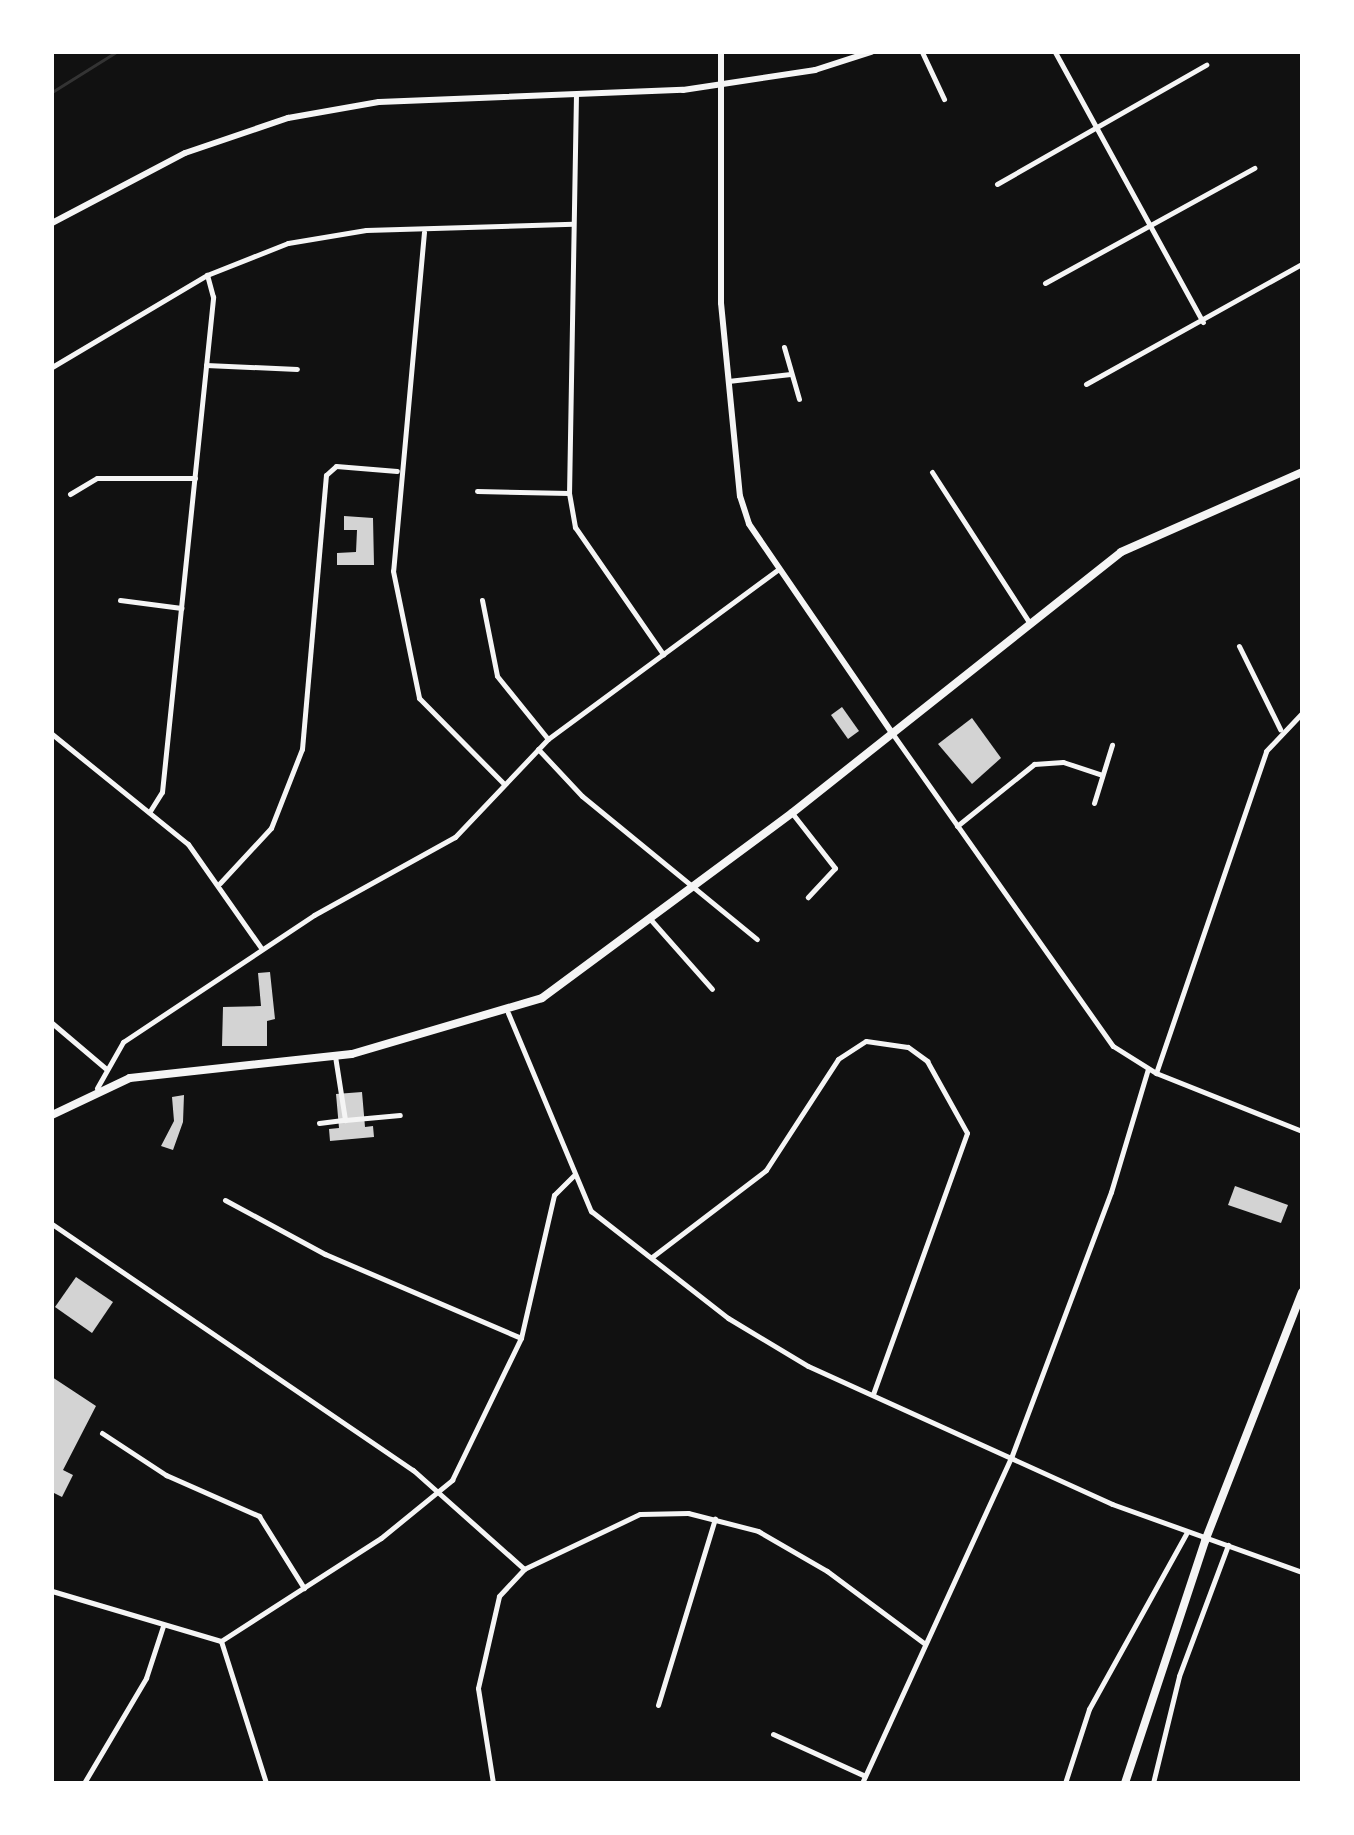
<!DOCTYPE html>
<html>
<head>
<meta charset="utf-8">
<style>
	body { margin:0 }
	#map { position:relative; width:1354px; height:1835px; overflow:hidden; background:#111; font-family:"PT Sans Narrow",sans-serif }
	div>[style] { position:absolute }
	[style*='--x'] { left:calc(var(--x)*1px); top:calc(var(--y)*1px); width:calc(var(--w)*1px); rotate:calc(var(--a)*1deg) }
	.stream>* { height:3px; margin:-1.5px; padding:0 1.5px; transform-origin:1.5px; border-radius:1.5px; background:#333 }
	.building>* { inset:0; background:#d3d3d3 }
	.minor>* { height:5px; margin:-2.5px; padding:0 2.5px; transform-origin:2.5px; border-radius:2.5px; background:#f5f5f5 }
	.tertiary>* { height:6px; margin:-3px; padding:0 3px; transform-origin:3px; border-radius:3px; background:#f5f5f5 }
	.primary>* { height:8px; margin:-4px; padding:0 4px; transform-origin:4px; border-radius:4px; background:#f5f5f5 }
	.trunk>* { height:8px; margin:-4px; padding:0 4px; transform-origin:4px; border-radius:4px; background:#f5f5f5 }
	span { translate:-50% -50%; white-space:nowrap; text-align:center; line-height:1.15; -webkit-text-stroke:6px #fff; paint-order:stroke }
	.frame { position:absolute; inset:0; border:54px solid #fff; pointer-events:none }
</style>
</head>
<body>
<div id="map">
	<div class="stream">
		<div style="--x:52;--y:92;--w:75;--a:-32"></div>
	</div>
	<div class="building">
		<div style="clip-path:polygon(344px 516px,373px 518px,374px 565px,337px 565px,337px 553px,356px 552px,357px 530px,344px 530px)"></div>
		<div style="clip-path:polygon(842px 707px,859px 731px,848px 739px,831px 715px)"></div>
		<div style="clip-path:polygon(972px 718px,1001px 758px,972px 784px,938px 744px)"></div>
		<div style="clip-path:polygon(270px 972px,275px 1019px,267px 1021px,267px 1046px,222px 1046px,223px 1007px,261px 1006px,258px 973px)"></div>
		<div style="clip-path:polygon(362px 1092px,365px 1127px,373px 1126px,374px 1137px,330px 1141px,329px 1129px,339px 1128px,336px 1094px)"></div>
		<div style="clip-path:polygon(184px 1095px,183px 1122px,173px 1150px,161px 1146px,174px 1121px,172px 1097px)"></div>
		<div style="clip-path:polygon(1235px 1186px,1288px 1205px,1281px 1223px,1228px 1205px)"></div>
		<div style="clip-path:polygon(76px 1277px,113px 1302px,92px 1333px,55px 1307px)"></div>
		<div style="clip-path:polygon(52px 1377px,96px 1406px,63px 1470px,73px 1475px,62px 1497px,52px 1492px)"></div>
	</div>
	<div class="minor">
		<div style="--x:922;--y:52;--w:52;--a:64.9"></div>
		<div style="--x:1055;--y:52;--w:308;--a:61.3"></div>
		<div style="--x:576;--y:94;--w:399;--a:91"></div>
		<div style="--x:569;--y:493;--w:35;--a:80"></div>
		<div style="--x:575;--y:527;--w:155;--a:55.3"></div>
		<div style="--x:997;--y:184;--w:241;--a:-29.7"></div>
		<div style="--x:424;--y:232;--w:340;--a:95.2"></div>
		<div style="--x:393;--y:571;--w:130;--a:78.4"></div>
		<div style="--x:419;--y:698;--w:121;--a:45.3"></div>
		<div style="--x:1045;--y:283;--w:239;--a:-28.8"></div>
		<div style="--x:784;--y:347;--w:54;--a:73.9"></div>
		<div style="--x:206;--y:365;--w:91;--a:2.5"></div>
		<div style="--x:52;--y:367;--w:180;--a:-30.7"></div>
		<div style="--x:207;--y:275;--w:87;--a:-21.6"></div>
		<div style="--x:288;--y:243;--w:79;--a:-9.5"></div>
		<div style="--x:366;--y:230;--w:207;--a:-1.7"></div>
		<div style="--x:728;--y:381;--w:63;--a:-6.3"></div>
		<div style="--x:1086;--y:384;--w:247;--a:-29.1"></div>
		<div style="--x:932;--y:472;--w:179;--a:57.1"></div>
		<div style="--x:477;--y:491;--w:92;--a:1.2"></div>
		<div style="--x:70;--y:494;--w:31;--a:-31"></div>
		<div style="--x:97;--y:478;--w:98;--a:0"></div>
		<div style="--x:120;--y:600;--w:62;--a:7.5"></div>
		<div style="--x:482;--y:600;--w:77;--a:78.8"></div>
		<div style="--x:497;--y:676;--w:81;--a:51"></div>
		<div style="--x:1239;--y:646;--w:93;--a:63.7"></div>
		<div style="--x:892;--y:733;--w:383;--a:54.8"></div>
		<div style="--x:1113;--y:1046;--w:51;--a:32.1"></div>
		<div style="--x:1156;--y:1073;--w:157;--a:21.7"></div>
		<div style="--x:52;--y:734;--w:175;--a:39"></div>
		<div style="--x:188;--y:844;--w:127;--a:54.9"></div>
		<div style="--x:538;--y:749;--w:64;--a:46.9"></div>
		<div style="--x:582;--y:796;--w:226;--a:39.3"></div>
		<div style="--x:1094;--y:803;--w:61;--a:-72.8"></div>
		<div style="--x:150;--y:811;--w:22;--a:-58"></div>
		<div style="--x:162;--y:792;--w:498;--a:-84.1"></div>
		<div style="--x:213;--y:297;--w:23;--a:-105"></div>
		<div style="--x:792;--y:813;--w:70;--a:52"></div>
		<div style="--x:835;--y:868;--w:40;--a:133"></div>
		<div style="--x:957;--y:826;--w:99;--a:-38.8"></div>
		<div style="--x:1034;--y:764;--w:29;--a:-4"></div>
		<div style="--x:1063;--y:762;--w:41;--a:18.4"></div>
		<div style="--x:220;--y:883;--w:75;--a:-47.2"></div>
		<div style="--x:271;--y:828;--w:85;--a:-68.6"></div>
		<div style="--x:302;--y:749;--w:275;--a:-85"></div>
		<div style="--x:326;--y:475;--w:13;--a:-42"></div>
		<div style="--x:336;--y:466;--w:61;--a:4.7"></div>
		<div style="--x:651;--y:920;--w:92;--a:48.5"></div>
		<div style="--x:508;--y:1013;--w:215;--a:67.3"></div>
		<div style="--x:591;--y:1211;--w:174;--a:38"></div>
		<div style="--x:728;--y:1318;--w:93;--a:31"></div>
		<div style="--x:808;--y:1366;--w:334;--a:24.4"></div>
		<div style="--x:1112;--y:1504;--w:202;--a:19.7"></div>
		<div style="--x:52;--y:1023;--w:70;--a:40.3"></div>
		<div style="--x:335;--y:1056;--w:65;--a:81.1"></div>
		<div style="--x:345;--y:1120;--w:55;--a:-5.2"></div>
		<div style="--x:1156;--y:1073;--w:340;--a:-71.1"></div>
		<div style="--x:1266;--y:751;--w:52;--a:-46.5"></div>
		<div style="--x:97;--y:1088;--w:53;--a:-60.5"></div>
		<div style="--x:123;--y:1042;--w:229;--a:-33.6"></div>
		<div style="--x:314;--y:915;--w:161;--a:-29"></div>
		<div style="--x:455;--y:837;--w:135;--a:-46.5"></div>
		<div style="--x:548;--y:739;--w:287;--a:-36.4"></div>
		<div style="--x:319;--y:1123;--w:26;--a:-7"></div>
		<div style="--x:225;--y:1200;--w:114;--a:28.4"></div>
		<div style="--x:325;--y:1254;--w:213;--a:23.2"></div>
		<div style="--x:52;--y:1224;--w:437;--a:34.3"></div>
		<div style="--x:413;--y:1470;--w:149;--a:41.7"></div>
		<div style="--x:652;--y:1257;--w:143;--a:-37.3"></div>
		<div style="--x:766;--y:1170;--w:132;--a:-57"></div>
		<div style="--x:838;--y:1059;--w:33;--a:-33"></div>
		<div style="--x:866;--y:1041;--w:42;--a:8.1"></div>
		<div style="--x:908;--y:1047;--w:24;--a:36"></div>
		<div style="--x:927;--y:1061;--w:82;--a:60.9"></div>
		<div style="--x:967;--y:1133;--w:277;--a:109.8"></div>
		<div style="--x:102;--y:1433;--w:77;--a:33.3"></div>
		<div style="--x:166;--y:1475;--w:102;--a:23.8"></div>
		<div style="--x:259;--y:1516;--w:85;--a:58"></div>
		<div style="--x:52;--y:1591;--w:176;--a:16.5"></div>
		<div style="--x:221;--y:1641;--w:190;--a:-32.8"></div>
		<div style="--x:381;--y:1538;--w:92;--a:-39.2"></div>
		<div style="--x:452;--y:1480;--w:158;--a:-64.1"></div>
		<div style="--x:521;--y:1338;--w:147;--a:-77"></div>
		<div style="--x:554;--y:1195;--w:27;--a:-45"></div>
		<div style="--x:221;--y:1641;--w:149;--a:72.4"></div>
		<div style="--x:658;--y:1705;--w:195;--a:-73"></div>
		<div style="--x:773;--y:1734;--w:101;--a:24.5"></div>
		<div style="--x:84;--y:1783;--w:122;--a:-59.4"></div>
		<div style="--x:146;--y:1678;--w:55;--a:-71.9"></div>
		<div style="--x:493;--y:1783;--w:96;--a:-99"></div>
		<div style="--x:478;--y:1688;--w:94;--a:-77.1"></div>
		<div style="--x:499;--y:1596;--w:37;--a:-47"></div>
		<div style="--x:524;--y:1569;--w:128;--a:-25.4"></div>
		<div style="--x:640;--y:1514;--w:48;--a:-1.2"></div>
		<div style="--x:688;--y:1513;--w:72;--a:14.4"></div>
		<div style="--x:758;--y:1531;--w:80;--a:30.1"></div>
		<div style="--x:827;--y:1571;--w:121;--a:36.6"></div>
		<div style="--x:862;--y:1783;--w:358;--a:-65.4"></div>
		<div style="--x:1011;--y:1458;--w:284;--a:-69.4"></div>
		<div style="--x:1111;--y:1192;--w:128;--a:-73.3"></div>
		<div style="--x:1065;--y:1783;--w:78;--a:-72"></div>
		<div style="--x:1089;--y:1709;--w:200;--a:-61"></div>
		<div style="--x:1153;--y:1783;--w:110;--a:-76.3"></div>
		<div style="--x:1179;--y:1676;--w:140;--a:-69.5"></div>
	</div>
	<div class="tertiary">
		<div style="--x:721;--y:52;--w:251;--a:90"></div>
		<div style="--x:721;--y:303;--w:194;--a:84.4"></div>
		<div style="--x:740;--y:496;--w:29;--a:72"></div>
		<div style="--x:749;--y:524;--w:253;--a:55.6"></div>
		<div style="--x:52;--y:223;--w:150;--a:-27.8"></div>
		<div style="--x:185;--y:153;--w:109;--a:-18.8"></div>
		<div style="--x:288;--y:118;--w:92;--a:-10"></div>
		<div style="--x:379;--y:102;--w:304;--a:-2.3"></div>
		<div style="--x:683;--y:90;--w:134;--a:-8.6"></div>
		<div style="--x:815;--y:70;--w:59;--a:-17.8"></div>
	</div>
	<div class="primary">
		<div style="--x:52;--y:1115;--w:86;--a:-25.4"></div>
		<div style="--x:130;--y:1078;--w:223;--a:-6.2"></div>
		<div style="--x:352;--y:1054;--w:198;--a:-16.4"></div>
		<div style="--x:542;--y:998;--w:311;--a:-36.5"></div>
		<div style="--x:792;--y:813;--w:420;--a:-38.4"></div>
		<div style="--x:1121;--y:552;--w:198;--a:-23.8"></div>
	</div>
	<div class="trunk">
		<div style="--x:1125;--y:1783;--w:255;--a:-71.7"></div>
		<div style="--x:1205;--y:1541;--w:267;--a:-68.7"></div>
	</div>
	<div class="frame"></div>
</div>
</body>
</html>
